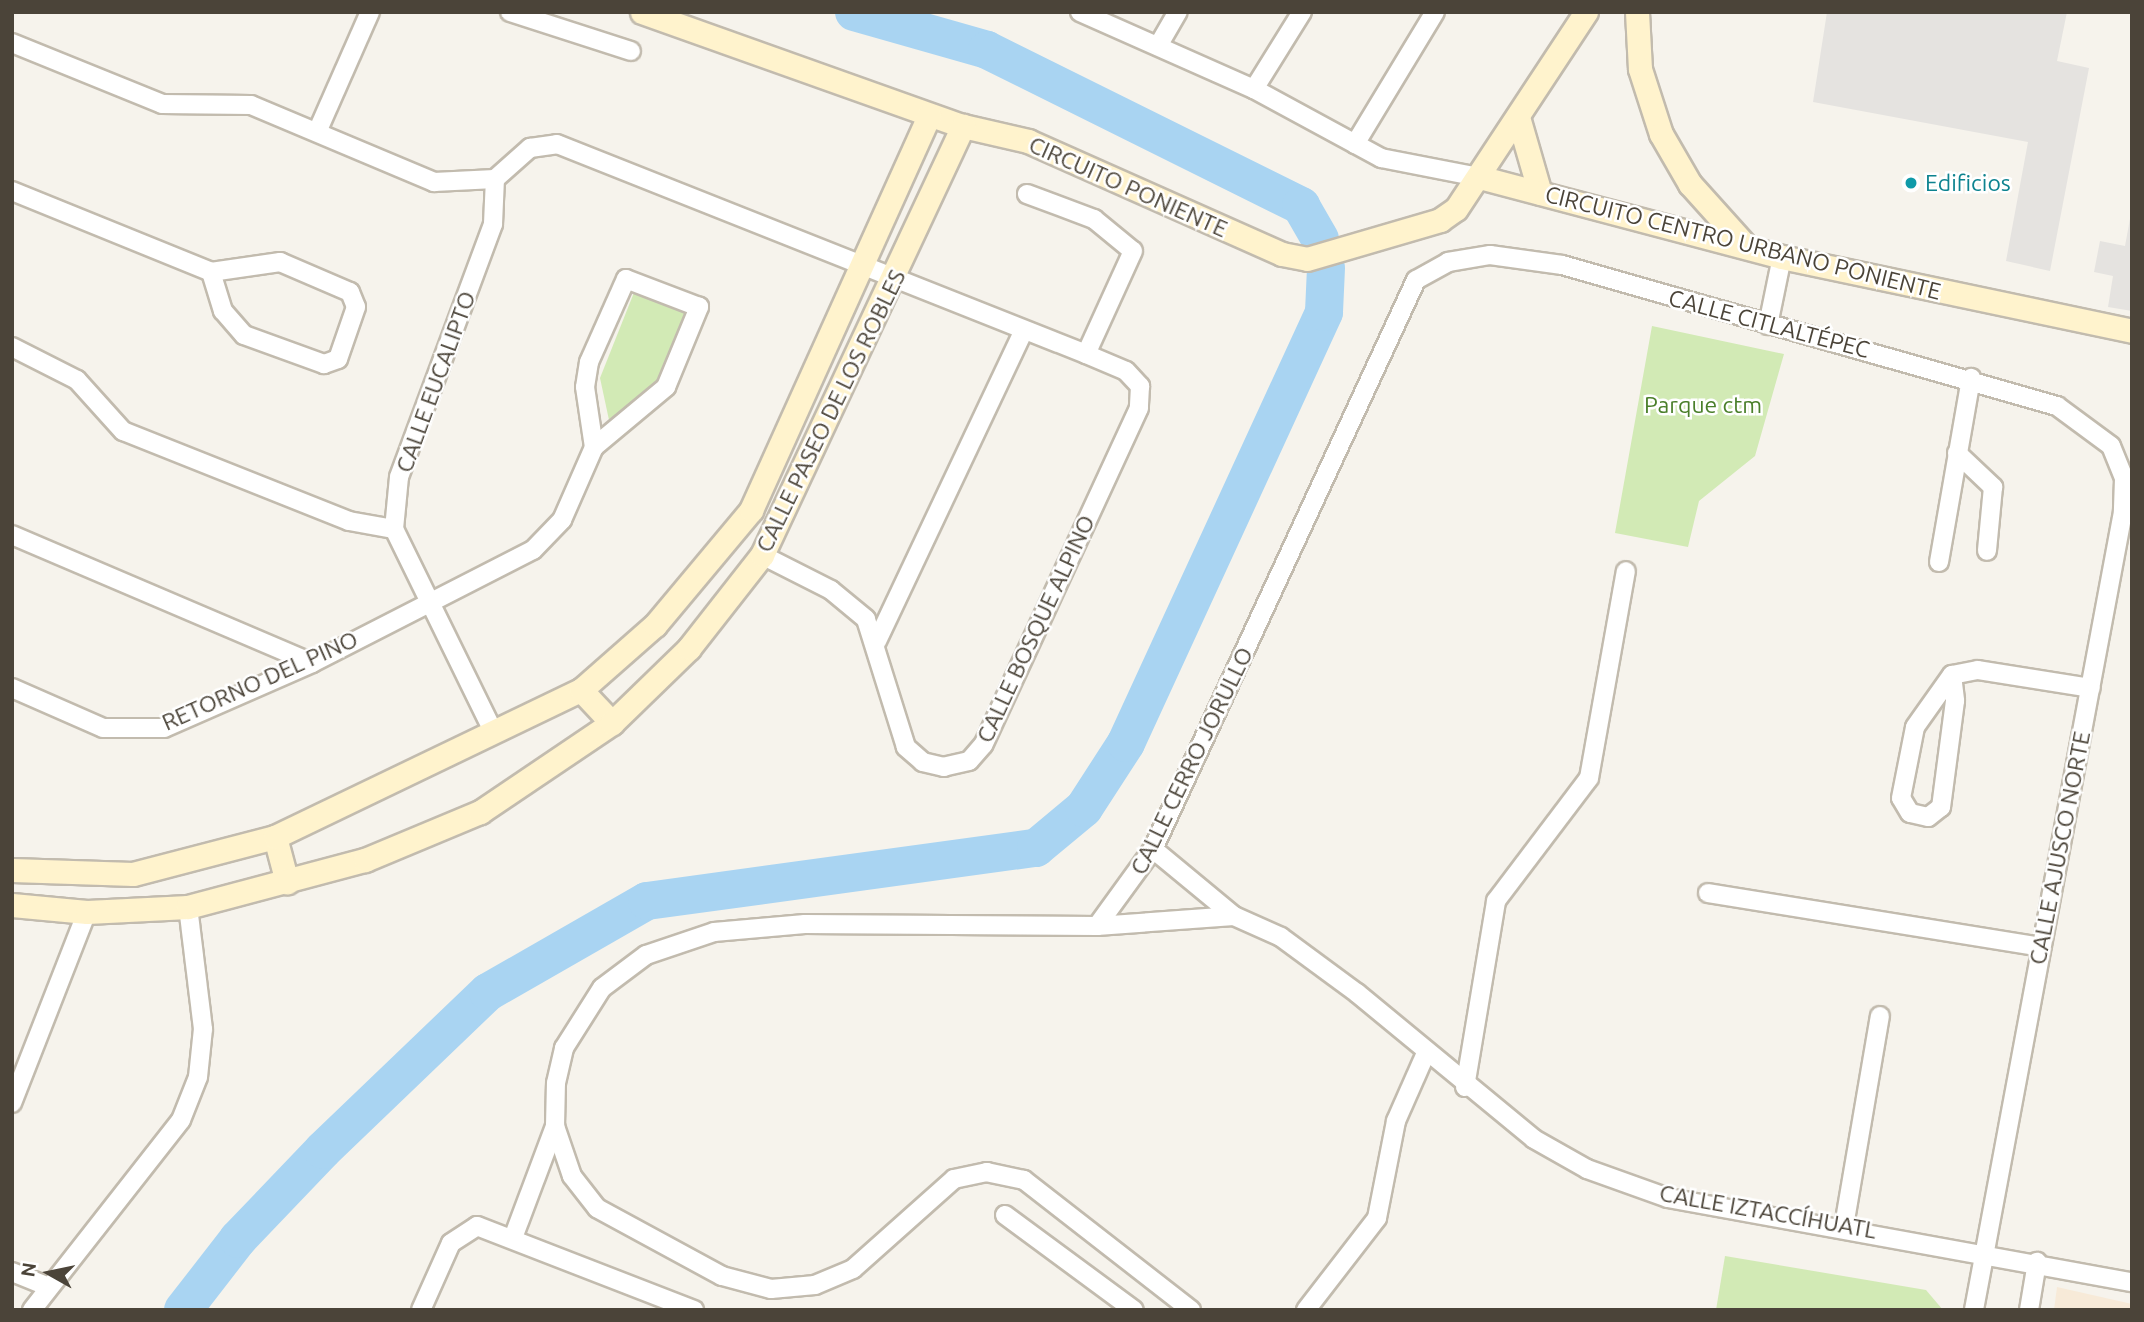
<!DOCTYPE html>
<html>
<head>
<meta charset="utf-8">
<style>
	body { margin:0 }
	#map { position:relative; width:2144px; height:1322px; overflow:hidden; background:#f6f3ec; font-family:Ubuntu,sans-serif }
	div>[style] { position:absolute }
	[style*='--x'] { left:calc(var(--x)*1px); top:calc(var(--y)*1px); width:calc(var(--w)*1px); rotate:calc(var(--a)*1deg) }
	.commercial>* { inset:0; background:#f7ead8 }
	.green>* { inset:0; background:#d2eab5 }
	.parking>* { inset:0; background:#e5e3e0 }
	.river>* { height:38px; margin:-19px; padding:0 19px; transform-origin:19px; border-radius:19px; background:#a9d4f2 }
	.roads { filter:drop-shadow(2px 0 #c2bbae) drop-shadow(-2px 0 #c2bbae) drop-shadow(0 2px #c2bbae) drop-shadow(0 -2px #c2bbae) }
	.street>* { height:18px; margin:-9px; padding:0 9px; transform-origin:9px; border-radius:9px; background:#fff }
	.secondary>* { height:23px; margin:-11.5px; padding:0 11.5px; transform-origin:11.5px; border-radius:11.5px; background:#fff3cd }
	.dots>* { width:19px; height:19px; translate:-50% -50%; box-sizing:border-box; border:4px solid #fff; border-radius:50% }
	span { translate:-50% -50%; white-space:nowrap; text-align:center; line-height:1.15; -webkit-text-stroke:5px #fff; paint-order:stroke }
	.culture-label { font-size:23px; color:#0d838f }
	.left { translate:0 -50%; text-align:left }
	.street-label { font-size:23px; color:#4b4439 }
	.park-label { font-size:23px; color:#4a7f2a }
	.frame { position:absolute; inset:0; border:14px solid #4b4439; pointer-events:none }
	.north { position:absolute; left:14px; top:1238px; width:70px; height:70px; -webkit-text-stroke:5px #fff; paint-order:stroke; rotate:279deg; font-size:19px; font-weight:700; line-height:28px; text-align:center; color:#4b4439 }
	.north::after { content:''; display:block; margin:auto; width:24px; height:32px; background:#4b4439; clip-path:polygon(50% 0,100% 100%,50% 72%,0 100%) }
</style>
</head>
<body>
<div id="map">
	<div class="commercial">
		<div style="clip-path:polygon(2057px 1287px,2132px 1304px,2132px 1310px,2054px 1310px)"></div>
	</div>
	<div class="green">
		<div style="clip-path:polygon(637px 285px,695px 308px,663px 389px,609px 420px,600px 378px)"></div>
		<div style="clip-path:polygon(1652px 326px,1784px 354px,1755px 456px,1699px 501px,1688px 547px,1615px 533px)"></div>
		<div style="clip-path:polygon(1725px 1256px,1926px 1290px,1943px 1310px,1716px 1310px)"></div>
	</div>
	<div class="parking">
		<div style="clip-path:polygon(1827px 12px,2067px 12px,2057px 61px,2089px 68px,2050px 271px,2006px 261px,2028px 142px,1813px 102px)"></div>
		<div style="clip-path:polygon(2132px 208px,2132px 311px,2108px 307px,2113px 276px,2094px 272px,2100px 241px,2125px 246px)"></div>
	</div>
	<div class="river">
		<div style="--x:854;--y:12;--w:138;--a:15.9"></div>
		<div style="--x:987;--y:50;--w:351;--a:26.4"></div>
		<div style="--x:1301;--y:206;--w:38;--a:60"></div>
		<div style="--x:183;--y:1310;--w:90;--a:-52.2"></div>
		<div style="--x:238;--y:1239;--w:123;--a:-46.3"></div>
		<div style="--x:323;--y:1150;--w:228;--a:-43.8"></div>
		<div style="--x:488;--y:992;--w:183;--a:-29.8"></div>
		<div style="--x:647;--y:901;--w:393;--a:-7.8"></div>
		<div style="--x:1036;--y:848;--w:62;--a:-39.8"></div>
		<div style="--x:1084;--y:808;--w:77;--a:-57.1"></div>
		<div style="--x:1126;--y:743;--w:474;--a:-65.3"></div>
		<div style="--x:1324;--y:312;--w:44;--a:-87.4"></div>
	</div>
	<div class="roads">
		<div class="street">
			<div style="--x:510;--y:12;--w:127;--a:17.9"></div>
			<div style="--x:1080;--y:12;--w:190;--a:23.9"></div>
			<div style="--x:1254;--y:89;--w:145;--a:28.5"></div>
			<div style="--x:1381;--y:158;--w:100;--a:11"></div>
			<div style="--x:12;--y:43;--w:162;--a:22.1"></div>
			<div style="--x:162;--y:104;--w:89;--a:0.6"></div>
			<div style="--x:251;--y:105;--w:199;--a:22.8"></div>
			<div style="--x:434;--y:182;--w:61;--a:-2.8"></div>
			<div style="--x:495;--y:179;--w:47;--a:-41.5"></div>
			<div style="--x:530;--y:148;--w:27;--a:-8"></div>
			<div style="--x:557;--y:144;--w:569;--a:21.65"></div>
			<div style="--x:1086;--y:354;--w:43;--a:23"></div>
			<div style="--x:1126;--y:371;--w:21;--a:47"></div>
			<div style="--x:1140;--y:386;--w:22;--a:93"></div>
			<div style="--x:1139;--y:408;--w:371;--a:114.8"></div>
			<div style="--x:983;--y:745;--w:21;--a:131"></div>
			<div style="--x:969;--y:761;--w:26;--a:167"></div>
			<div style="--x:944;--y:767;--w:22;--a:-167"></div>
			<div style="--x:923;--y:762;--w:23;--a:-139"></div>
			<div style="--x:906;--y:747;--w:134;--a:-107.4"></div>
			<div style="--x:866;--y:619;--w:45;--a:-140.4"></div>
			<div style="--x:831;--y:590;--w:77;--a:-153.1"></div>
			<div style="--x:1158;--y:46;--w:39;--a:-60"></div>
			<div style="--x:1254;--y:89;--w:91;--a:-58.1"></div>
			<div style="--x:318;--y:130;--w:129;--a:-66.2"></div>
			<div style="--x:1355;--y:144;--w:154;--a:-58.8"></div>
			<div style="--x:12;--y:191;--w:215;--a:22.1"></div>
			<div style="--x:211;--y:272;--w:70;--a:-8.2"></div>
			<div style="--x:280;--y:262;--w:76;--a:23.2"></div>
			<div style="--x:350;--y:292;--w:16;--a:68"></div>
			<div style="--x:356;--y:307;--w:55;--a:109.1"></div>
			<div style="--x:338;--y:359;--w:15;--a:160"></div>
			<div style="--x:324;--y:364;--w:85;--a:-160.1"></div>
			<div style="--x:244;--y:335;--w:32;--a:-131"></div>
			<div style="--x:223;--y:311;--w:41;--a:-107.1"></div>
			<div style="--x:1027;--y:194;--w:72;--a:20.5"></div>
			<div style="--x:1094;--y:219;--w:50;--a:39.4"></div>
			<div style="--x:1133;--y:251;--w:113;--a:114.5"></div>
			<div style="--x:1768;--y:325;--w:69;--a:-78.4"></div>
			<div style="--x:12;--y:347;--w:73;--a:26.9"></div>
			<div style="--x:77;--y:380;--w:69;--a:48"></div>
			<div style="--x:123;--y:431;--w:243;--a:21.7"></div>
			<div style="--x:349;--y:521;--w:46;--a:10.1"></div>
			<div style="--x:1957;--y:453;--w:50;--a:43.4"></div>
			<div style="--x:1993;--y:487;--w:64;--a:95.4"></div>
			<div style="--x:12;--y:535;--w:326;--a:23.1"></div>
			<div style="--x:1939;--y:562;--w:187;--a:-80.1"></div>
			<div style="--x:877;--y:641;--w:342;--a:-64.7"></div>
			<div style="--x:1952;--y:675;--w:26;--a:83"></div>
			<div style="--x:1955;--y:701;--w:107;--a:97.5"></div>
			<div style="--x:1941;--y:807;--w:16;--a:142"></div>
			<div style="--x:1928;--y:817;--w:18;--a:-167"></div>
			<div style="--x:1910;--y:813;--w:17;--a:-121"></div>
			<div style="--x:1901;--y:798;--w:72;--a:-78.8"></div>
			<div style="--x:1915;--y:727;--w:64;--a:-54.6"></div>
			<div style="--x:1952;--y:675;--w:26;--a:-11"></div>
			<div style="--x:1978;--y:670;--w:114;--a:9.1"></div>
			<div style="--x:12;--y:688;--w:99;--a:23.7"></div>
			<div style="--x:103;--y:728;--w:61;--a:0"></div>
			<div style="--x:164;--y:728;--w:162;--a:-23.7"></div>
			<div style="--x:312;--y:663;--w:248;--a:-27.1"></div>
			<div style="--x:533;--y:550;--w:42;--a:-46"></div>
			<div style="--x:562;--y:520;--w:80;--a:-66.3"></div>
			<div style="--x:594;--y:447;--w:94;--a:-39.8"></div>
			<div style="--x:666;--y:387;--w:87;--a:-67.6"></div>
			<div style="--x:699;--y:307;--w:78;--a:-159"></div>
			<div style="--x:626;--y:279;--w:91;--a:114"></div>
			<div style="--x:589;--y:362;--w:25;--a:99"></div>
			<div style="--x:585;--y:387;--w:61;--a:81.5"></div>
			<div style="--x:494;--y:733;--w:227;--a:-116.1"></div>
			<div style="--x:394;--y:529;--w:52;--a:-84.5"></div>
			<div style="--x:399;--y:477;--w:270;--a:-69.6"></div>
			<div style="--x:493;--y:224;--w:45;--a:-87.5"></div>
			<div style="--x:1153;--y:849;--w:105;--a:39.6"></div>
			<div style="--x:1234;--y:916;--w:51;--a:24.1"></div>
			<div style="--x:1281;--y:937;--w:94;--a:36.4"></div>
			<div style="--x:1357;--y:993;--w:229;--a:39.5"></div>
			<div style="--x:1534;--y:1139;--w:61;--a:29.5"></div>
			<div style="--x:1587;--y:1169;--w:86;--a:19.7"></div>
			<div style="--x:1668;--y:1198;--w:472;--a:10.3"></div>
			<div style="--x:1708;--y:893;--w:336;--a:9.2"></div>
			<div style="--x:1097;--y:926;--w:95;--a:-54"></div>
			<div style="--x:1153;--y:849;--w:627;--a:-65.19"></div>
			<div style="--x:1416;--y:280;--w:37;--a:-29"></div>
			<div style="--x:1448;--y:262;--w:43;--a:-9.5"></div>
			<div style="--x:1490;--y:255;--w:73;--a:7.9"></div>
			<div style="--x:1562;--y:265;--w:515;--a:15.9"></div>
			<div style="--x:2057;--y:406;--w:67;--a:36.5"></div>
			<div style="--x:2111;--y:446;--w:35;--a:68"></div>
			<div style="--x:2124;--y:479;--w:33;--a:92"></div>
			<div style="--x:2123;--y:512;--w:812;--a:100.58"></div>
			<div style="--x:1465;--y:1087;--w:189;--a:-80.5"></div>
			<div style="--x:1496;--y:901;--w:154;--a:-52.9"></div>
			<div style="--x:1589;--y:778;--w:210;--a:-79.9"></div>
			<div style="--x:12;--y:1103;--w:205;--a:-68.6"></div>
			<div style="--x:1005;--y:1215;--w:160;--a:36.4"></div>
			<div style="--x:1844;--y:1226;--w:213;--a:-80.3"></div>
			<div style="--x:513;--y:1238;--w:120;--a:-69.4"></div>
			<div style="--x:12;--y:1272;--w:38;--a:22"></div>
			<div style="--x:32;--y:1310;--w:241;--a:-51.9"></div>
			<div style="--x:181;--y:1120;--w:46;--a:-68.4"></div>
			<div style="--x:198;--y:1077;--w:48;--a:-84.1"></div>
			<div style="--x:203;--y:1029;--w:123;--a:-97"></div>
			<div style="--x:421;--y:1310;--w:73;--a:-65.9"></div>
			<div style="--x:451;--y:1243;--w:31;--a:-33"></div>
			<div style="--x:477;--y:1226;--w:233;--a:21.2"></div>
			<div style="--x:1191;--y:1310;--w:212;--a:-142.1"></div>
			<div style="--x:1024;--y:1180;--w:38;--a:-168"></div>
			<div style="--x:987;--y:1172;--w:34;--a:168"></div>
			<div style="--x:954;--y:1179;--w:135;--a:138.3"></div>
			<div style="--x:853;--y:1269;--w:41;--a:157.2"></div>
			<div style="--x:815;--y:1285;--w:44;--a:174.8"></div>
			<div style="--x:771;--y:1289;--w:51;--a:-165.1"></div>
			<div style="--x:722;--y:1276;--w:142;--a:-151.5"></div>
			<div style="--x:597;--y:1208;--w:41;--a:-128"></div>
			<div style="--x:572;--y:1176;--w:53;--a:-108.8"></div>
			<div style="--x:555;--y:1126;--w:43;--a:-88.7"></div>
			<div style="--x:556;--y:1083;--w:36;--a:-77"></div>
			<div style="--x:564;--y:1048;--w:71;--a:-57.7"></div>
			<div style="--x:602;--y:988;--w:55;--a:-36.9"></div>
			<div style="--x:646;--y:955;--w:72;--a:-18.7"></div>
			<div style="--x:714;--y:932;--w:91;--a:-5"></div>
			<div style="--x:805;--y:924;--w:292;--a:0.4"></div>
			<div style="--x:1097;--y:926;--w:137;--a:-4.2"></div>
			<div style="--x:1306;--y:1310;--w:116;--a:-52.3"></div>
			<div style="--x:1377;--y:1218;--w:99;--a:-78.9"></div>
			<div style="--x:1396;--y:1121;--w:74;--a:-66.2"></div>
			<div style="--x:2029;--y:1310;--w:49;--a:-80.5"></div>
		</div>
		<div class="secondary">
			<div style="--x:642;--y:12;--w:341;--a:19.6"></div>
			<div style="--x:963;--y:126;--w:67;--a:13"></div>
			<div style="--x:1028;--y:141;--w:278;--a:24"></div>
			<div style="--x:1282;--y:254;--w:25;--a:11"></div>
			<div style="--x:1307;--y:259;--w:139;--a:-16.3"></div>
			<div style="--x:1440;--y:220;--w:19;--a:-35"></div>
			<div style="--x:1456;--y:209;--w:236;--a:-56.6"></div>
			<div style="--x:1637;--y:12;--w:57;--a:87"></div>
			<div style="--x:1640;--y:69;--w:68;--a:72.1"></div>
			<div style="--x:1661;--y:134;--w:58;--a:59.9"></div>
			<div style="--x:1690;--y:184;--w:82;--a:48"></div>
			<div style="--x:1518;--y:117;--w:79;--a:73.9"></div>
			<div style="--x:1479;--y:177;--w:313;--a:14.8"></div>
			<div style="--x:1782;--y:257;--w:358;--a:11.9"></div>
			<div style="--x:581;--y:690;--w:45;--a:46.8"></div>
			<div style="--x:275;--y:837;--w:47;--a:75.1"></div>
			<div style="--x:12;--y:870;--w:121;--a:1.9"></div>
			<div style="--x:133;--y:874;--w:147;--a:-14.6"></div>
			<div style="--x:275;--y:837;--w:339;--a:-25.7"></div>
			<div style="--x:581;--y:690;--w:98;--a:-41.3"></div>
			<div style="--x:655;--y:625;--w:150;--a:-50.1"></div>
			<div style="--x:751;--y:510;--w:433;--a:-65.7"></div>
			<div style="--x:12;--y:905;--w:75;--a:5.3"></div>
			<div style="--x:87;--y:912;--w:101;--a:-2.8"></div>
			<div style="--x:188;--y:907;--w:183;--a:-14.9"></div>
			<div style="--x:365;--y:860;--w:125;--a:-22.7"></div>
			<div style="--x:480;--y:812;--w:159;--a:-34"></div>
			<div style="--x:612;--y:723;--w:107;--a:-44.2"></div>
			<div style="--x:689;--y:648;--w:118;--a:-51.9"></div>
			<div style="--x:762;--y:555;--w:474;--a:-64.9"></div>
		</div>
	</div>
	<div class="dots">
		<div style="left:1911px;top:183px;background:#0f9aa8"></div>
	</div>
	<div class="culture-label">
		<span class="left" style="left:1925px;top:183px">Edificios</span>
	</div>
	<div class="street-label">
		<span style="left:1128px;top:187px;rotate:24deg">CIRCUITO PONIENTE</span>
		<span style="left:1743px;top:243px;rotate:14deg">CIRCUITO CENTRO URBANO PONIENTE</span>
		<span style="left:1769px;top:324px;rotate:15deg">CALLE CITLALTÉPEC</span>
		<span style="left:436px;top:382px;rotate:-70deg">CALLE EUCALIPTO</span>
		<span style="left:831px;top:411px;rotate:-64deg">CALLE PASEO DE LOS ROBLES</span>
		<span style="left:1036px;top:629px;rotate:-65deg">CALLE BOSQUE ALPINO</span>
		<span style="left:260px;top:681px;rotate:-24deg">RETORNO DEL PINO</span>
		<span style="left:1192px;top:761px;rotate:-64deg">CALLE CERRO JORULLO</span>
		<span style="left:2060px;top:848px;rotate:-79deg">CALLE AJUSCO NORTE</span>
		<span style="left:1768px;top:1212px;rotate:10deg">CALLE IZTACCÍHUATL</span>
	</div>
	<div class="park-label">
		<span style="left:1703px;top:405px">Parque ctm</span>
	</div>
	<div class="frame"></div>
	<div class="north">N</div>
</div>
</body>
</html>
